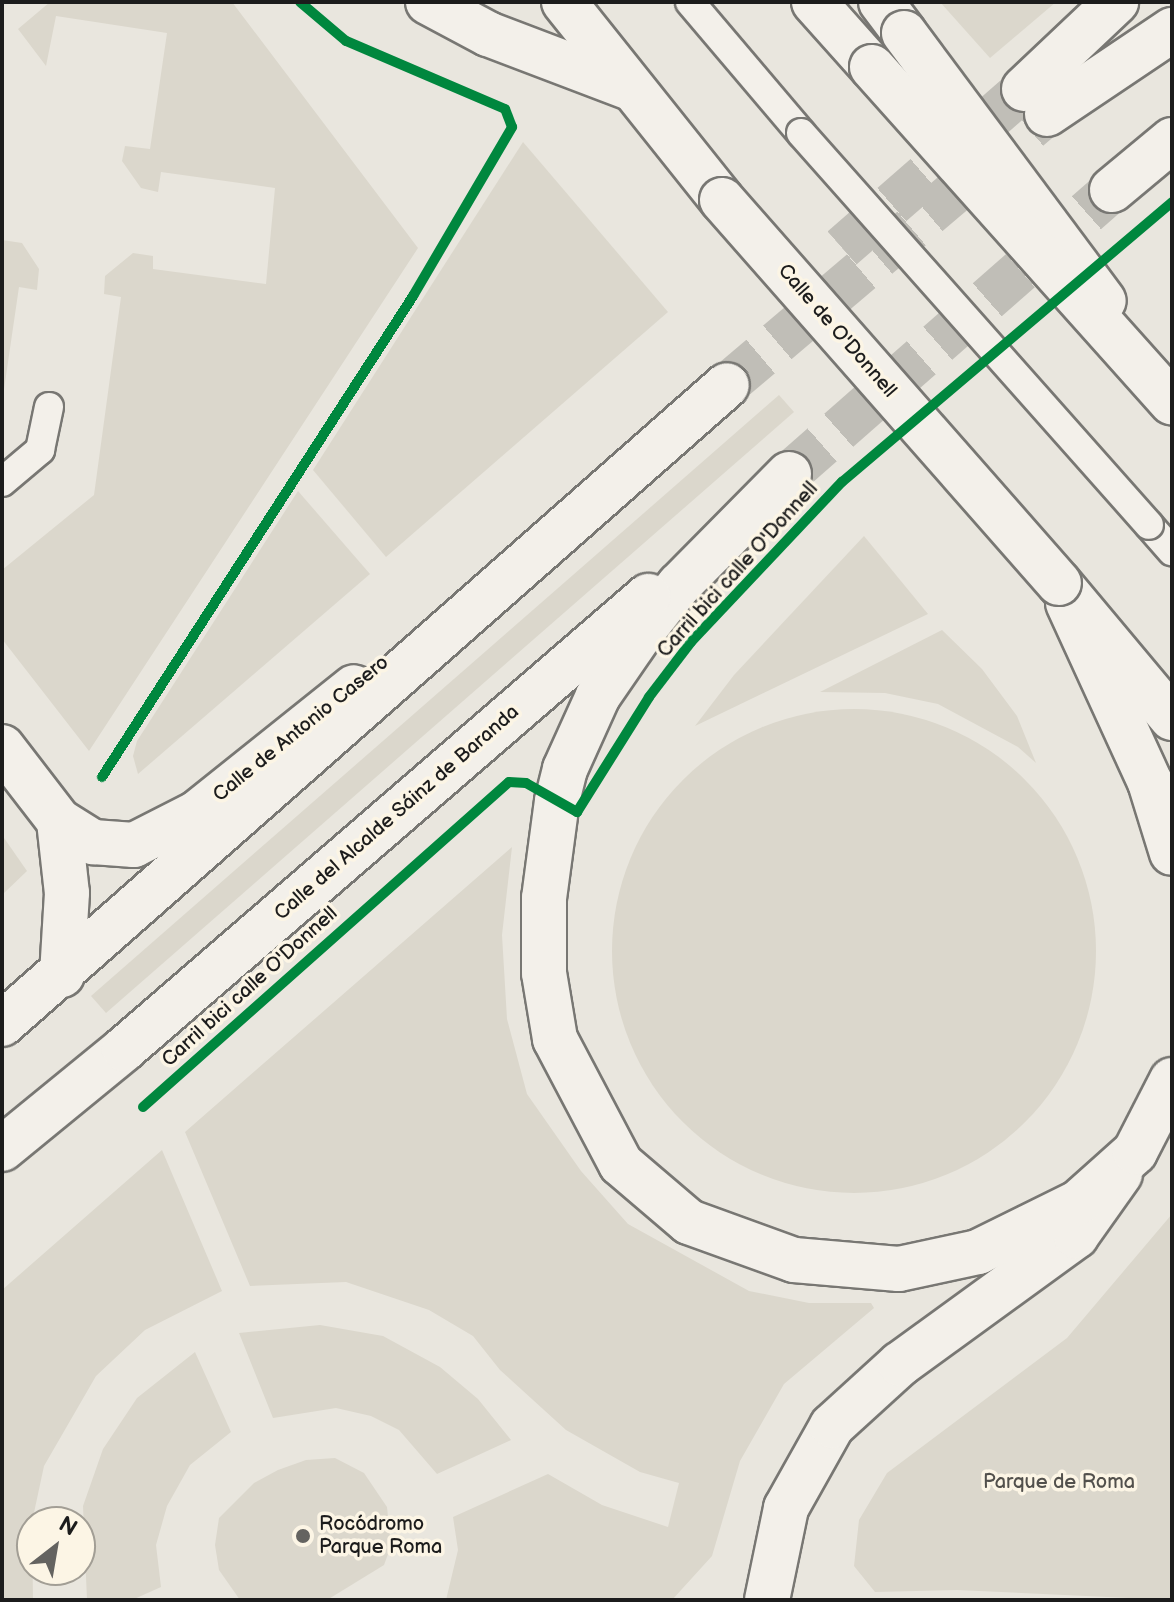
<!DOCTYPE html>
<html>
<head>
<meta charset="utf-8">
<style>
	body { margin:0 }
	#map { position:relative; width:1174px; height:1602px; overflow:hidden; background:#e9e6de; font-family:"Balsamiq Sans",sans-serif }
	div>[style] { position:absolute }
	[style*='--x'] { left:calc(var(--x)*1px); top:calc(var(--y)*1px); width:calc(var(--w)*1px); rotate:calc(var(--a)*1deg) }
	.green>* { inset:0; background:#dbd7cc }
	.round { border-radius:50% }
	.tertiary-tunnel>* { height:44px; margin-top:-22px; transform-origin:0; background:repeating-linear-gradient(90deg,#c0beb7 0 44px,transparent 0 66px) }
	.roads { filter:drop-shadow(2px 0 #787773) drop-shadow(-2px 0 #787773) drop-shadow(0 2px #787773) drop-shadow(0 -2px #787773) }
	.service>* { height:28px; margin:-14px; padding:0 14px; transform-origin:14px; border-radius:14px; background:#f3f0ea }
	.minor>* { height:44px; margin:-22px; padding:0 22px; transform-origin:22px; border-radius:22px; background:#f3f0ea }
	.tertiary>* { height:44px; margin:-22px; padding:0 22px; transform-origin:22px; border-radius:22px; background:#f3f0ea }
	.primary>* { height:44px; margin:-22px; padding:0 22px; transform-origin:22px; border-radius:22px; background:#f3f0ea }
	.bridges { filter:drop-shadow(2px 0 #787773) drop-shadow(-2px 0 #787773) drop-shadow(0 2px #787773) drop-shadow(0 -2px #787773) }
	.service-bridge>* { height:28px; margin:-14px; padding:0 14px; transform-origin:14px; border-radius:14px; background:#f3f0ea }
	.tertiary-bridge>* { height:44px; margin:-22px; padding:0 22px; transform-origin:22px; border-radius:22px; background:#f3f0ea }
	.primary-bridge>* { height:44px; margin:-22px; padding:0 22px; transform-origin:22px; border-radius:22px; background:#f3f0ea }
	.cycleway>* { height:10px; margin:-5px; padding:0 5px; transform-origin:5px; border-radius:5px; background:#00873e }
	.dots>* { width:22px; height:22px; translate:-50% -50%; box-sizing:border-box; border:4px solid #fcf5e5; border-radius:50% }
	span { translate:-50% -50%; white-space:nowrap; text-align:center; line-height:1.15; -webkit-text-stroke:7px #fcf5e5; paint-order:stroke }
	.street-label { font-size:20px; color:#1c1c1c }
	.park-label { font-size:20px; color:#52504c }
	.poi-label { font-size:20px; color:#1c1c1c }
	.left { translate:0 -50%; text-align:left }
	.frame { position:absolute; inset:0; border:4px solid #1c1c1c; pointer-events:none }
	.north { position:absolute; left:16px; top:1506px; width:80px; height:80px; box-sizing:border-box; background:#fcf5e5; border:2px solid #a29e95; border-radius:50%; rotate:31deg; font-size:22px; font-weight:700; line-height:32px; text-align:center; color:#1c1c1c }
	.north::after { content:''; display:block; margin:auto; width:28px; height:36px; background:#646360; clip-path:polygon(50% 0,100% 100%,50% 72%,0 100%) }
</style>
</head>
<body>
<div id="map">
	<div class="green">
		<div style="clip-path:polygon(50px 2px,232px 2px,418px 248px,89px 751px,2px 639px,2px 570px,94px 495px,121px 297px,104px 294px,105px 276px,133px 253px,153px 256px,153px 269px,266px 284px,275px 188px,161px 172px,158px 192px,141px 188px,122px 161px,125px 146px,150px 149px,167px 33px,56px 16px,46px 66px,18px 29px)"></div>
		<div style="clip-path:polygon(940px 2px,1056px 2px,990px 58px)"></div>
		<div style="clip-path:polygon(523px 142px,668px 312px,386px 557px,313px 470px)"></div>
		<div style="clip-path:polygon(2px 240px,22px 243px,39px 269px,37px 290px,19px 287px,2px 403px)"></div>
		<div style="clip-path:polygon(779px 395px,794px 412px,106px 1013px,91px 996px)"></div>
		<div style="clip-path:polygon(298px 491px,370px 574px,138px 774px,133px 756px,137px 741px)"></div>
		<div style="clip-path:polygon(864px 536px,928px 614px,695px 726px,734px 675px)"></div>
		<div style="clip-path:polygon(942px 630px,982px 669px,1017px 716px,1036px 763px,1018px 747px,938px 704px,885px 693px,820px 692px)"></div>
		<div class="round" style="left:612px;top:709px;width:484px;height:484px"></div>
		<div style="clip-path:polygon(2px 835px,27px 871px,2px 895px)"></div>
		<div style="clip-path:polygon(512px 847px,502px 935px,507px 1019px,527px 1094px,581px 1171px,628px 1224px,749px 1291px,809px 1303px,871px 1303px,874px 1308px,784px 1384px,740px 1461px,712px 1556px,672px 1600px,446px 1600px,458px 1550px,453px 1517px,548px 1474px,602px 1505px,668px 1527px,679px 1483px,640px 1472px,566px 1430px,500px 1370px,473px 1336px,429px 1310px,346px 1282px,250px 1286px,185px 1132px)"></div>
		<div style="clip-path:polygon(162px 1150px,222px 1291px,145px 1330px,96px 1376px,44px 1466px,32px 1522px,33px 1600px,2px 1600px,2px 1290px)"></div>
		<div style="clip-path:polygon(1172px 1214px,1172px 1600px,957px 1590px,875px 1592px,854px 1566px,859px 1520px,887px 1473px,1067px 1338px)"></div>
		<div style="clip-path:polygon(320px 1325px,383px 1336px,440px 1367px,478px 1399px,511px 1440px,437px 1474px,399px 1430px,371px 1416px,336px 1408px,273px 1418px,239px 1333px)"></div>
		<div style="clip-path:polygon(195px 1352px,231px 1432px,190px 1465px,167px 1506px,156px 1545px,161px 1587px,132px 1600px,87px 1600px,83px 1506px,103px 1449px,137px 1398px)"></div>
		<div style="clip-path:polygon(335px 1458px,364px 1473px,387px 1507px,391px 1546px,384px 1565px,327px 1600px,240px 1600px,219px 1570px,215px 1545px,219px 1518px,254px 1483px,278px 1470px,306px 1460px)"></div>
	</div>
	<div class="tertiary-tunnel">
		<div style="--x:842;--y:248;--w:242;--a:-41.1"></div>
		<div style="--x:727;--y:385;--w:419;--a:-40.3"></div>
		<div style="--x:789;--y:474;--w:430;--a:-41.3"></div>
	</div>
	<div class="roads">
		<div class="service">
			<div style="--x:690;--y:2;--w:172;--a:49.7"></div>
			<div style="--x:2;--y:482;--w:50;--a:-40.1"></div>
			<div style="--x:40;--y:450;--w:44;--a:-78.2"></div>
			<div style="--x:1149;--y:525;--w:35;--a:49"></div>
		</div>
		<div class="minor">
			<div style="--x:428;--y:2;--w:68;--a:28.1"></div>
			<div style="--x:488;--y:34;--w:152;--a:20.8"></div>
			<div style="--x:2;--y:747;--w:93;--a:52.4"></div>
			<div style="--x:59;--y:821;--w:40;--a:32"></div>
			<div style="--x:93;--y:842;--w:41;--a:4.2"></div>
			<div style="--x:134;--y:845;--w:71;--a:-26.9"></div>
			<div style="--x:197;--y:813;--w:201;--a:-38.7"></div>
			<div style="--x:59;--y:821;--w:72;--a:83.7"></div>
			<div style="--x:67;--y:893;--w:82;--a:93.5"></div>
			<div style="--x:767;--y:1600;--w:94;--a:-78.3"></div>
			<div style="--x:786;--y:1508;--w:94;--a:-60.7"></div>
			<div style="--x:832;--y:1426;--w:92;--a:-42.4"></div>
			<div style="--x:900;--y:1364;--w:218;--a:-36"></div>
			<div style="--x:1076;--y:1236;--w:76;--a:-54.6"></div>
		</div>
		<div class="tertiary">
			<div style="--x:881;--y:2;--w:39;--a:53"></div>
			<div style="--x:1024;--y:89;--w:127;--a:-43.4"></div>
			<div style="--x:1047;--y:114;--w:151;--a:-33.9"></div>
			<div style="--x:1112;--y:190;--w:78;--a:-39.8"></div>
			<div style="--x:789;--y:474;--w:156;--a:134.7"></div>
			<div style="--x:679;--y:585;--w:60;--a:128.2"></div>
			<div style="--x:642;--y:632;--w:78;--a:124.5"></div>
			<div style="--x:598;--y:696;--w:80;--a:114.3"></div>
			<div style="--x:565;--y:769;--w:33;--a:104"></div>
			<div style="--x:557;--y:801;--w:98;--a:97.6"></div>
			<div style="--x:544;--y:898;--w:75;--a:90"></div>
			<div style="--x:544;--y:973;--w:67;--a:80.5"></div>
			<div style="--x:555;--y:1039;--w:141;--a:62.2"></div>
			<div style="--x:621;--y:1164;--w:89;--a:40.5"></div>
			<div style="--x:689;--y:1222;--w:112;--a:19.9"></div>
			<div style="--x:794;--y:1260;--w:105;--a:4.9"></div>
			<div style="--x:899;--y:1269;--w:81;--a:-12.1"></div>
			<div style="--x:978;--y:1252;--w:113;--a:-26.3"></div>
			<div style="--x:1079;--y:1202;--w:75;--a:-41.8"></div>
			<div style="--x:1135;--y:1152;--w:81;--a:-62.8"></div>
			<div style="--x:1068;--y:603;--w:197;--a:65.4"></div>
			<div style="--x:1150;--y:782;--w:74;--a:72.8"></div>
			<div style="--x:2;--y:1024;--w:966;--a:-41.39"></div>
			<div style="--x:2;--y:1149;--w:158;--a:-39.3"></div>
			<div style="--x:124;--y:1049;--w:693;--a:-40.84"></div>
		</div>
		<div class="primary">
			<div style="--x:564;--y:2;--w:253;--a:51.4"></div>
			<div style="--x:814;--y:2;--w:87;--a:48.3"></div>
			<div style="--x:1059;--y:583;--w:176;--a:50.1"></div>
		</div>
	</div>
	<div class="bridges">
		<div class="service-bridge">
			<div style="--x:801;--y:133;--w:524;--a:48.4"></div>
		</div>
		<div class="tertiary-bridge">
			<div style="--x:904;--y:33;--w:334;--a:53.3"></div>
		</div>
		<div class="primary-bridge">
			<div style="--x:872;--y:67;--w:450;--a:48.2"></div>
			<div style="--x:722;--y:200;--w:510;--a:48.66"></div>
		</div>
	</div>
	<div class="cycleway">
		<div style="--x:102;--y:777;--w:573;--a:-57.11"></div>
		<div style="--x:413;--y:296;--w:196;--a:-59.6"></div>
		<div style="--x:512;--y:127;--w:19;--a:-111"></div>
		<div style="--x:505;--y:109;--w:173;--a:-156.8"></div>
		<div style="--x:346;--y:41;--w:60;--a:-139.7"></div>
		<div style="--x:143;--y:1107;--w:489;--a:-41.6"></div>
		<div style="--x:509;--y:782;--w:17;--a:3"></div>
		<div style="--x:526;--y:783;--w:59;--a:29.6"></div>
		<div style="--x:577;--y:812;--w:136;--a:-57.9"></div>
		<div style="--x:649;--y:697;--w:69;--a:-52.6"></div>
		<div style="--x:691;--y:642;--w:220;--a:-46.7"></div>
		<div style="--x:842;--y:482;--w:433;--a:-40.3"></div>
	</div>
	<div class="dots">
		<div style="left:303px;top:1536px;background:#646360"></div>
	</div>
	<div class="street-label">
		<span style="left:837px;top:331px;rotate:49deg">Calle de O'Donnell</span>
		<span style="left:738px;top:570px;rotate:-48deg">Carril bici calle O'Donnell</span>
		<span style="left:301px;top:729px;rotate:-39deg">Calle de Antonio Casero</span>
		<span style="left:397px;top:813px;rotate:-41deg">Calle del Alcalde Sáinz de Baranda</span>
		<span style="left:250px;top:987px;rotate:-42deg">Carril bici calle O'Donnell</span>
	</div>
	<div class="park-label">
		<span style="left:1059px;top:1482px">Parque de Roma</span>
	</div>
	<div class="poi-label">
		<span class="left" style="left:319px;top:1536px">Rocódromo<br>Parque Roma</span>
	</div>
	<div class="frame"></div>
	<div class="north">N</div>
</div>
</body>
</html>
